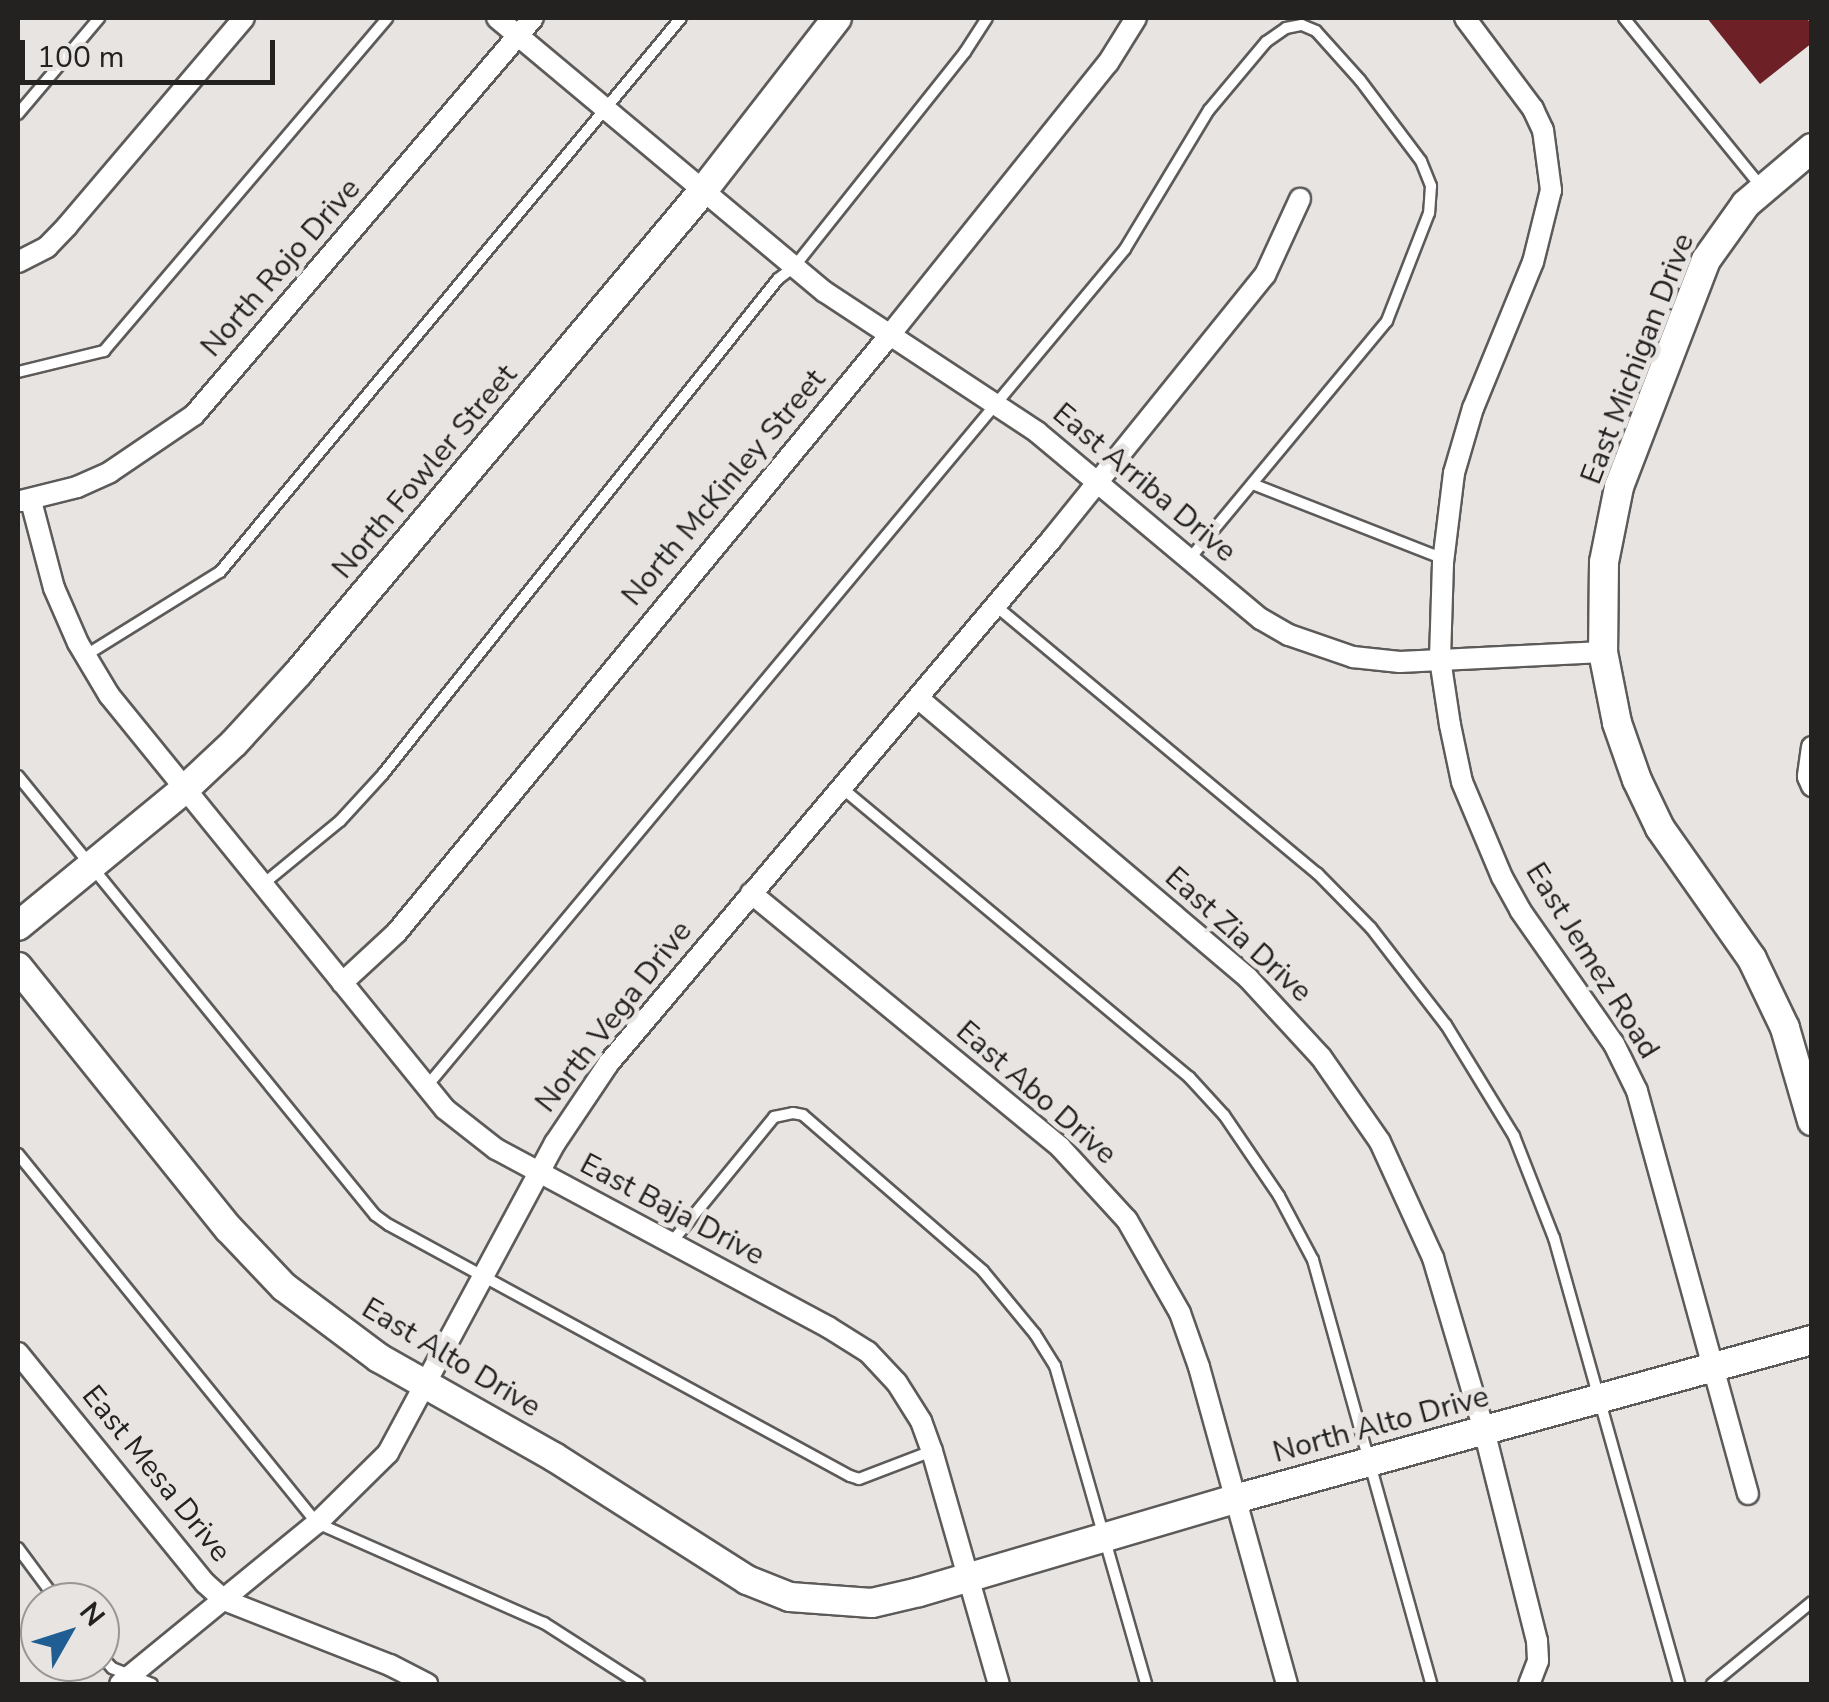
<!DOCTYPE html>
<html>
<head>
<meta charset="utf-8">
<style>
	body { margin:0 }
	#map { position:relative; width:1829px; height:1702px; overflow:hidden; background:#e7e4e2; font-family:"Nunito Sans",sans-serif }
	div>[style] { position:absolute }
	[style*='--x'] { left:calc(var(--x)*1px); top:calc(var(--y)*1px); width:calc(var(--w)*1px); rotate:calc(var(--a)*1deg) }
	.building>* { inset:0; background:#6d2025 }
	.roads { filter:drop-shadow(2px 0 #5d5b59) drop-shadow(-2px 0 #5d5b59) drop-shadow(0 2px #5d5b59) drop-shadow(0 -2px #5d5b59) }
	.lane>* { height:10px; margin:-5px; padding:0 5px; transform-origin:5px; border-radius:5px; background:#fff }
	.street>* { height:20px; margin:-10px; padding:0 10px; transform-origin:10px; border-radius:10px; background:#fff }
	.secondary>* { height:28px; margin:-14px; padding:0 14px; transform-origin:14px; border-radius:14px; background:#fff }
	span { translate:-50% -50%; white-space:nowrap; text-align:center; line-height:1.15; -webkit-text-stroke:10px #e7e4e2; paint-order:stroke }
	.street-label { font-size:30px; color:#232221 }
	.frame { position:absolute; inset:0; border:20px solid #232221; pointer-events:none }
	.north { position:absolute; left:20px; top:1582px; width:100px; height:100px; box-sizing:border-box; background:#e7e4e2; border:2px solid #999695; border-radius:50%; rotate:51deg; font-size:28px; font-weight:700; line-height:40px; text-align:center; color:#232221 }
	.north::after { content:''; display:block; margin:auto; width:35px; height:45px; background:#1f5d93; clip-path:polygon(50% 0,100% 100%,50% 72%,0 100%) }
	.scale { position:absolute; left:20px; top:40px; width:255px; height:45px; box-sizing:border-box; border:5px solid #232221; border-top:0; padding-left:12px; font-size:30px; line-height:35px; white-space:nowrap; color:#232221; -webkit-text-stroke:8px #e7e4e2; paint-order:stroke }
</style>
</head>
<body>
<div id="map">
	<div class="building">
		<div style="clip-path:polygon(1707px 18px,1806px 18px,1812px 24px,1812px 43px,1760px 84px)"></div>
	</div>
	<div class="roads">
		<div class="lane">
			<div style="--x:1624;--y:18;--w:219;--a:50.9"></div>
			<div style="--x:18;--y:114;--w:126;--a:-49.8"></div>
			<div style="--x:18;--y:372;--w:89;--a:-13.7"></div>
			<div style="--x:104;--y:351;--w:437;--a:-49.6"></div>
			<div style="--x:1255;--y:485;--w:203;--a:21.4"></div>
			<div style="--x:996;--y:606;--w:418;--a:39.8"></div>
			<div style="--x:1317;--y:873;--w:77;--a:45.5"></div>
			<div style="--x:1371;--y:928;--w:123;--a:52.3"></div>
			<div style="--x:1446;--y:1025;--w:130;--a:58.5"></div>
			<div style="--x:1514;--y:1136;--w:110;--a:68.6"></div>
			<div style="--x:1554;--y:1238;--w:463;--a:74.3"></div>
			<div style="--x:86;--y:655;--w:158;--a:-31.8"></div>
			<div style="--x:220;--y:572;--w:721;--a:-50.24"></div>
			<div style="--x:18;--y:776;--w:566;--a:50.88"></div>
			<div style="--x:375;--y:1215;--w:17;--a:36"></div>
			<div style="--x:389;--y:1225;--w:525;--a:28.57"></div>
			<div style="--x:850;--y:1476;--w:9;--a:18"></div>
			<div style="--x:859;--y:1479;--w:78;--a:-21"></div>
			<div style="--x:842;--y:788;--w:452;--a:39.8"></div>
			<div style="--x:1189;--y:1077;--w:52;--a:47.4"></div>
			<div style="--x:1224;--y:1115;--w:98;--a:55.8"></div>
			<div style="--x:1279;--y:1196;--w:72;--a:62"></div>
			<div style="--x:1313;--y:1260;--w:440;--a:74.4"></div>
			<div style="--x:262;--y:885;--w:101;--a:-39.4"></div>
			<div style="--x:340;--y:821;--w:64;--a:-47.5"></div>
			<div style="--x:383;--y:774;--w:633;--a:-51.41"></div>
			<div style="--x:778;--y:279;--w:20;--a:-37"></div>
			<div style="--x:794;--y:267;--w:275;--a:-51.5"></div>
			<div style="--x:965;--y:52;--w:40;--a:-57.1"></div>
			<div style="--x:427;--y:1086;--w:1090;--a:-50.17"></div>
			<div style="--x:1125;--y:249;--w:162;--a:-58.9"></div>
			<div style="--x:1209;--y:110;--w:89;--a:-50"></div>
			<div style="--x:1266;--y:42;--w:24;--a:-35"></div>
			<div style="--x:1286;--y:28;--w:16;--a:-11"></div>
			<div style="--x:1302;--y:25;--w:15;--a:23"></div>
			<div style="--x:1316;--y:31;--w:66;--a:48.1"></div>
			<div style="--x:1360;--y:80;--w:101;--a:53"></div>
			<div style="--x:1421;--y:161;--w:27;--a:68"></div>
			<div style="--x:1431;--y:186;--w:27;--a:94"></div>
			<div style="--x:1429;--y:213;--w:116;--a:111.3"></div>
			<div style="--x:1387;--y:321;--w:308;--a:129.7"></div>
			<div style="--x:18;--y:1154;--w:475;--a:51"></div>
			<div style="--x:317;--y:1523;--w:248;--a:23.8"></div>
			<div style="--x:544;--y:1623;--w:113;--a:32.7"></div>
			<div style="--x:671;--y:1243;--w:163;--a:-50.7"></div>
			<div style="--x:774;--y:1117;--w:19;--a:-12"></div>
			<div style="--x:793;--y:1113;--w:10;--a:11"></div>
			<div style="--x:803;--y:1115;--w:238;--a:40.9"></div>
			<div style="--x:983;--y:1271;--w:82;--a:50.5"></div>
			<div style="--x:1035;--y:1334;--w:38;--a:58"></div>
			<div style="--x:1055;--y:1366;--w:331;--a:74"></div>
			<div style="--x:18;--y:1548;--w:67;--a:53.5"></div>
			<div style="--x:100;--y:1655;--w:18;--a:47"></div>
			<div style="--x:112;--y:1668;--w:43;--a:21.8"></div>
			<div style="--x:1712;--y:1684;--w:129;--a:-39.4"></div>
		</div>
		<div class="street">
			<div style="--x:497;--y:18;--w:427;--a:39.9"></div>
			<div style="--x:825;--y:292;--w:254;--a:33.4"></div>
			<div style="--x:1037;--y:432;--w:292;--a:39.9"></div>
			<div style="--x:1261;--y:619;--w:32;--a:30"></div>
			<div style="--x:1289;--y:635;--w:68;--a:19"></div>
			<div style="--x:1353;--y:657;--w:47;--a:6.1"></div>
			<div style="--x:1400;--y:662;--w:203;--a:-2.8"></div>
			<div style="--x:1465;--y:18;--w:114;--a:53.2"></div>
			<div style="--x:1533;--y:109;--w:23;--a:65"></div>
			<div style="--x:1543;--y:130;--w:61;--a:82.4"></div>
			<div style="--x:1551;--y:190;--w:74;--a:104"></div>
			<div style="--x:1533;--y:262;--w:158;--a:112.3"></div>
			<div style="--x:1473;--y:408;--w:68;--a:106.3"></div>
			<div style="--x:1454;--y:473;--w:91;--a:97"></div>
			<div style="--x:1443;--y:563;--w:96;--a:91.8"></div>
			<div style="--x:1440;--y:659;--w:67;--a:81.4"></div>
			<div style="--x:1450;--y:725;--w:58;--a:78.1"></div>
			<div style="--x:1462;--y:782;--w:103;--a:67.2"></div>
			<div style="--x:1502;--y:877;--w:38;--a:61"></div>
			<div style="--x:1520;--y:910;--w:164;--a:55"></div>
			<div style="--x:1614;--y:1044;--w:52;--a:63.9"></div>
			<div style="--x:1637;--y:1091;--w:418;--a:74.6"></div>
			<div style="--x:18;--y:262;--w:33;--a:-27"></div>
			<div style="--x:47;--y:247;--w:29;--a:-46"></div>
			<div style="--x:67;--y:226;--w:273;--a:-49.6"></div>
			<div style="--x:21;--y:501;--w:58;--a:-14"></div>
			<div style="--x:77;--y:487;--w:36;--a:-24"></div>
			<div style="--x:110;--y:472;--w:102;--a:-34.2"></div>
			<div style="--x:194;--y:415;--w:522;--a:-49.51"></div>
			<div style="--x:31;--y:501;--w:90;--a:75.2"></div>
			<div style="--x:54;--y:588;--w:60;--a:66.4"></div>
			<div style="--x:78;--y:643;--w:61;--a:59.2"></div>
			<div style="--x:109;--y:695;--w:533;--a:50.94"></div>
			<div style="--x:445;--y:1109;--w:65;--a:38.1"></div>
			<div style="--x:496;--y:1149;--w:377;--a:28.2"></div>
			<div style="--x:828;--y:1327;--w:47;--a:32"></div>
			<div style="--x:868;--y:1352;--w:42;--a:46.9"></div>
			<div style="--x:897;--y:1383;--w:45;--a:57.7"></div>
			<div style="--x:921;--y:1421;--w:32;--a:70"></div>
			<div style="--x:932;--y:1451;--w:242;--a:74"></div>
			<div style="--x:918;--y:698;--w:433;--a:40.3"></div>
			<div style="--x:1248;--y:978;--w:108;--a:47.3"></div>
			<div style="--x:1321;--y:1057;--w:103;--a:55.2"></div>
			<div style="--x:1380;--y:1142;--w:128;--a:65.4"></div>
			<div style="--x:1433;--y:1258;--w:179;--a:73.5"></div>
			<div style="--x:1484;--y:1430;--w:218;--a:75.9"></div>
			<div style="--x:1537;--y:1641;--w:20;--a:87"></div>
			<div style="--x:1538;--y:1661;--w:25;--a:111"></div>
			<div style="--x:1812;--y:747;--w:30;--a:98"></div>
			<div style="--x:1808;--y:777;--w:10;--a:66"></div>
			<div style="--x:751;--y:893;--w:400;--a:39.4"></div>
			<div style="--x:1060;--y:1147;--w:99;--a:47.5"></div>
			<div style="--x:1127;--y:1220;--w:107;--a:60.3"></div>
			<div style="--x:1180;--y:1313;--w:57;--a:70.6"></div>
			<div style="--x:1199;--y:1367;--w:329;--a:74.5"></div>
			<div style="--x:342;--y:983;--w:75;--a:-42.8"></div>
			<div style="--x:397;--y:932;--w:773;--a:-50.46"></div>
			<div style="--x:889;--y:336;--w:350;--a:-51.3"></div>
			<div style="--x:1108;--y:63;--w:53;--a:-58.1"></div>
			<div style="--x:18;--y:1353;--w:296;--a:50.9"></div>
			<div style="--x:205;--y:1583;--w:25;--a:42"></div>
			<div style="--x:224;--y:1600;--w:178;--a:21.4"></div>
			<div style="--x:390;--y:1665;--w:42;--a:27.2"></div>
			<div style="--x:120;--y:1684;--w:254;--a:-39.3"></div>
			<div style="--x:317;--y:1523;--w:100;--a:-44.6"></div>
			<div style="--x:388;--y:1453;--w:352;--a:-61.7"></div>
			<div style="--x:555;--y:1143;--w:95;--a:-56.1"></div>
			<div style="--x:608;--y:1064;--w:686;--a:-49.79"></div>
			<div style="--x:1051;--y:540;--w:341;--a:-51.1"></div>
			<div style="--x:1265;--y:275;--w:84;--a:-65.3"></div>
		</div>
		<div class="secondary">
			<div style="--x:1812;--y:148;--w:87;--a:139.7"></div>
			<div style="--x:1746;--y:204;--w:69;--a:125.5"></div>
			<div style="--x:1706;--y:260;--w:243;--a:111"></div>
			<div style="--x:1619;--y:487;--w:76;--a:101.3"></div>
			<div style="--x:1604;--y:562;--w:90;--a:90.6"></div>
			<div style="--x:1603;--y:652;--w:72;--a:78.8"></div>
			<div style="--x:1617;--y:723;--w:60;--a:70.7"></div>
			<div style="--x:1637;--y:780;--w:53;--a:64.4"></div>
			<div style="--x:1660;--y:828;--w:160;--a:54.9"></div>
			<div style="--x:1752;--y:959;--w:76;--a:64.4"></div>
			<div style="--x:1785;--y:1028;--w:97;--a:73.8"></div>
			<div style="--x:18;--y:926;--w:216;--a:-39.4"></div>
			<div style="--x:185;--y:789;--w:67;--a:-43.2"></div>
			<div style="--x:234;--y:743;--w:96;--a:-47.5"></div>
			<div style="--x:299;--y:672;--w:627;--a:-49.98"></div>
			<div style="--x:702;--y:192;--w:220;--a:-52.2"></div>
			<div style="--x:18;--y:967;--w:336;--a:51.2"></div>
			<div style="--x:229;--y:1229;--w:80;--a:46.5"></div>
			<div style="--x:284;--y:1287;--w:119;--a:36.8"></div>
			<div style="--x:379;--y:1358;--w:201;--a:29.5"></div>
			<div style="--x:554;--y:1457;--w:229;--a:32.5"></div>
			<div style="--x:747;--y:1580;--w:46;--a:21.6"></div>
			<div style="--x:790;--y:1597;--w:82;--a:4.2"></div>
			<div style="--x:872;--y:1603;--w:48;--a:-13.2"></div>
			<div style="--x:919;--y:1592;--w:329;--a:-16.4"></div>
			<div style="--x:1235;--y:1499;--w:599;--a:-15.41"></div>
		</div>
	</div>
	<div class="street-label">
		<span style="left:281px;top:268px;rotate:-49deg">North Rojo Drive</span>
		<span style="left:1638px;top:359px;rotate:-69deg">East Michigan Drive</span>
		<span style="left:425px;top:472px;rotate:-50deg">North Fowler Street</span>
		<span style="left:1144px;top:483px;rotate:40deg">East Arriba Drive</span>
		<span style="left:724px;top:488px;rotate:-50deg">North McKinley Street</span>
		<span style="left:1238px;top:935px;rotate:42deg">East Zia Drive</span>
		<span style="left:1592px;top:961px;rotate:58deg">East Jemez Road</span>
		<span style="left:614px;top:1017px;rotate:-52deg">North Vega Drive</span>
		<span style="left:1036px;top:1093px;rotate:41deg">East Abo Drive</span>
		<span style="left:672px;top:1210px;rotate:28deg">East Baja Drive</span>
		<span style="left:451px;top:1358px;rotate:31deg">East Alto Drive</span>
		<span style="left:1381px;top:1425px;rotate:-15deg">North Alto Drive</span>
		<span style="left:156px;top:1474px;rotate:51deg">East Mesa Drive</span>
	</div>
	<div class="frame"></div>
	<div class="north">N</div>
	<div class="scale">100 m</div>
</div>
</body>
</html>
